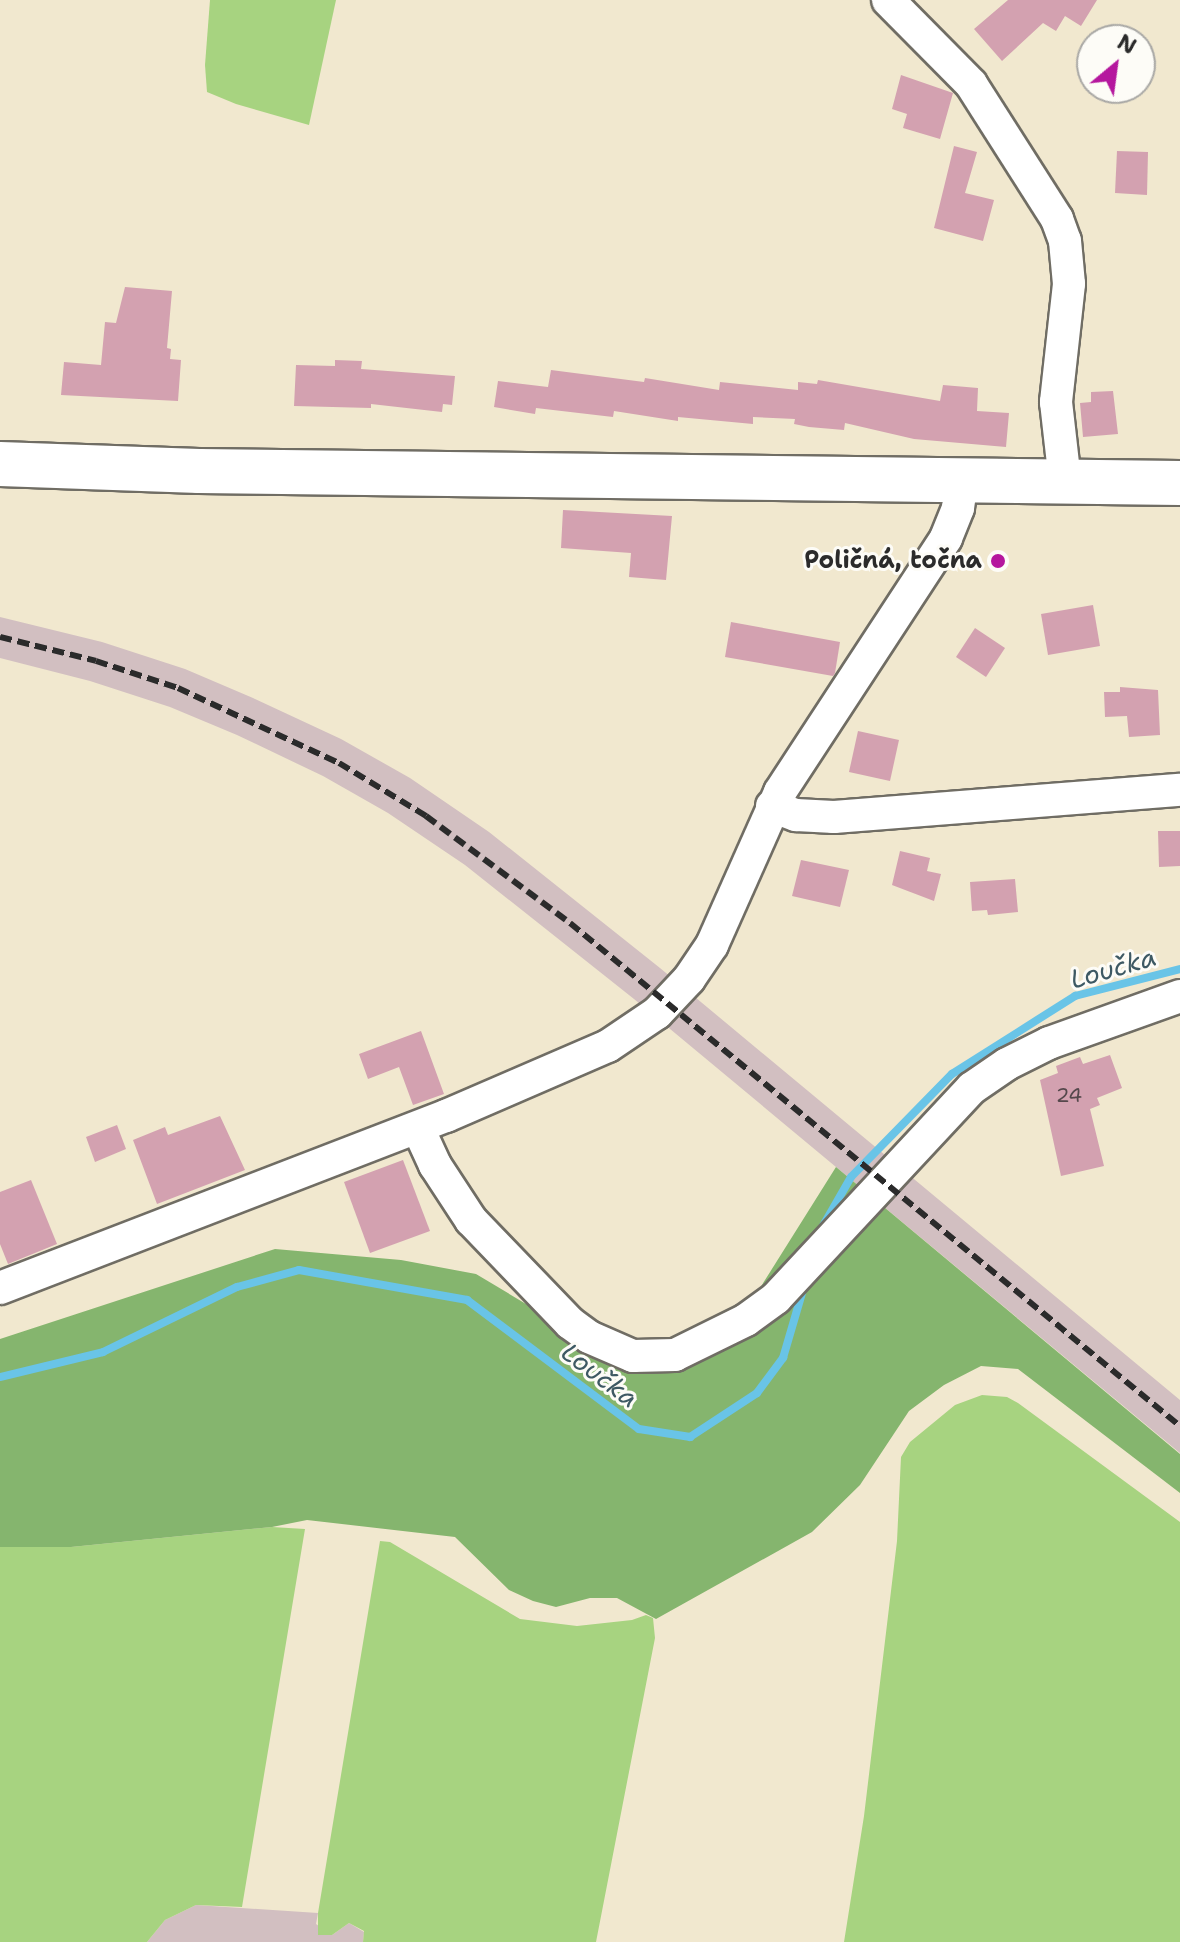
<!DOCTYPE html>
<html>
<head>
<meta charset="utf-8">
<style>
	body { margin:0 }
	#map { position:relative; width:1180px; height:1942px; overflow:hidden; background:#f1e8cf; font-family:"Shantell Sans",sans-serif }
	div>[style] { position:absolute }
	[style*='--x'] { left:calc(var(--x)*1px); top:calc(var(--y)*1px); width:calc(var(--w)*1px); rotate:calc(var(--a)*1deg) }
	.industrial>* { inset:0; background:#d2bfc1 }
	.green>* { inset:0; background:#a7d380 }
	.forest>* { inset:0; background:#85b56e }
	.stream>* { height:8px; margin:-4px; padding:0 4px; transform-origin:4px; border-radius:4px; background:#69c4e7 }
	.building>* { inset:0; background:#d3a1b0 }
	.roads { filter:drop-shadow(2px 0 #706d64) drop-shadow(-2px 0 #706d64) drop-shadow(0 2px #706d64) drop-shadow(0 -2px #706d64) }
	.minor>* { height:32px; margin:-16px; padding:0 16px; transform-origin:16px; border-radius:16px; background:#fff }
	.secondary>* { height:44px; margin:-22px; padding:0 22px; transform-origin:22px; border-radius:22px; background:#fff }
	.rail>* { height:6px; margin-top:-3px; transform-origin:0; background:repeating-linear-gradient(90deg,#2b2b2b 0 12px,transparent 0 18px) }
	.dots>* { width:22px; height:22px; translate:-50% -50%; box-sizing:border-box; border:4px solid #fdfcf7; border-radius:50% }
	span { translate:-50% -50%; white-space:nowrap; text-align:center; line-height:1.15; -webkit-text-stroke:6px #fdfcf7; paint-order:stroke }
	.number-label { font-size:20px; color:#55484c }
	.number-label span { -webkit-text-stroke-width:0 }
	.poi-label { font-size:24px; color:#2b2b2b; font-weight:700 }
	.right { translate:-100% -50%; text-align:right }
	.water-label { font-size:26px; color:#3e5963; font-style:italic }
	.north { position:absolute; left:1076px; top:24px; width:80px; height:80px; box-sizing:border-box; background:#fdfcf7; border:2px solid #a9a8a5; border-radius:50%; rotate:29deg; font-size:22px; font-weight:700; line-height:32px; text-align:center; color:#2b2b2b }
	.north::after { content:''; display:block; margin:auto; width:28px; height:36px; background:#b5179e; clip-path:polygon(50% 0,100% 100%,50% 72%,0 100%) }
</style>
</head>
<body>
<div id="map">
	<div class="industrial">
		<div style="clip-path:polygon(0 617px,102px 642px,185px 669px,253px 698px,341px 739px,410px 778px,489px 832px,660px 968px,1180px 1400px,1180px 1453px,634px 999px,465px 865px,388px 813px,323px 776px,237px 735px,170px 707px,90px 681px,0 658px)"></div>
		<div style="clip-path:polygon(196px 1905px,318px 1913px,316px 1924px,332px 1935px,349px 1923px,364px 1932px,363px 1942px,147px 1942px,165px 1920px)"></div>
	</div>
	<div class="green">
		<div style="clip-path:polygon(210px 0,336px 0,309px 125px,236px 104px,207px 92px,205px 65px)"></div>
		<div style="clip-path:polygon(982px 1395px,1007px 1397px,1018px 1403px,1180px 1522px,1180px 1942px,844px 1942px,864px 1816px,897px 1541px,901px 1457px,910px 1442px,955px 1405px)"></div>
		<div style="clip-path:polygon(272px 1527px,305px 1529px,242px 1907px,196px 1905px,165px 1920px,147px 1942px,0 1942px,0 1547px,71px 1547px)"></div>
		<div style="clip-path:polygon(380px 1541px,390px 1542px,520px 1619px,577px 1626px,632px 1620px,646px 1615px,653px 1618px,655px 1638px,596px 1942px,363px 1942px,364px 1931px,349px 1923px,332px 1935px,318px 1935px,318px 1913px)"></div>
	</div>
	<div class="forest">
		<div style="clip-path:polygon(836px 1167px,1180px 1454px,1180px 1493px,1018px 1369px,981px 1366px,944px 1385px,909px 1411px,860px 1485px,812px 1532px,656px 1619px,617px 1598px,590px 1598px,556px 1607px,533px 1601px,509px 1590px,455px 1537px,307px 1520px,272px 1527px,71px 1547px,0 1547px,0 1339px,275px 1249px,401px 1260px,476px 1274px,618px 1359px,733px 1331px)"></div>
	</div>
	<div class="stream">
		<div style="--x:820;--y:1231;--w:62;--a:-60.1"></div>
		<div style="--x:851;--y:1177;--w:144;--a:-45.6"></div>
		<div style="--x:952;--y:1074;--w:146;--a:-32.4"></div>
		<div style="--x:1075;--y:996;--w:108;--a:-14.4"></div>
		<div style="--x:0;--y:1377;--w:106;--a:-13.6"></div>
		<div style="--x:103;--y:1352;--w:149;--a:-25.9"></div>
		<div style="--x:237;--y:1287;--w:64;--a:-15.3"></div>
		<div style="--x:299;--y:1270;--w:171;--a:10.1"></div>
		<div style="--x:467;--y:1300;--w:215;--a:36.9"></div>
		<div style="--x:639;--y:1429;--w:52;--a:8.9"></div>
		<div style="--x:690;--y:1437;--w:80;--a:-33.3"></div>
		<div style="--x:757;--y:1393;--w:44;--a:-53.4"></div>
		<div style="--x:783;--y:1358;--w:75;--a:-73.7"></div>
	</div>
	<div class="building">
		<div style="clip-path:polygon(1008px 0,1097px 0,1081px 26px,1065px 16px,1056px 31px,1043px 23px,1002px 61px,974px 29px)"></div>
		<div style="clip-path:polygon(901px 75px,953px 93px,940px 139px,903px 128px,907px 114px,892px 109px)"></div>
		<div style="clip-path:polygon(954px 146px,977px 152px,965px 193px,994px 200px,983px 241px,934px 228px)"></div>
		<div style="clip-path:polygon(1117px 151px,1148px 152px,1147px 195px,1115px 193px)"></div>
		<div style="clip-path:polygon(125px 287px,172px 291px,167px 348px,171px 349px,170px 359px,181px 360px,178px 401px,61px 395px,64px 362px,101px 365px,105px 322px,116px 323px)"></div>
		<div style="clip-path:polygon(335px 360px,362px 361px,361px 369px,455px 376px,452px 405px,443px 404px,442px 412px,371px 404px,371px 408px,294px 406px,296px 365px,335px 366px)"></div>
		<div style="clip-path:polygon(551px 370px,644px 382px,645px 378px,719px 390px,720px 382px,798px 390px,798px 382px,817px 384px,818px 380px,940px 401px,943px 385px,978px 388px,977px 411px,1009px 413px,1006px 447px,914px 439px,845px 423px,844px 430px,809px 427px,794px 424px,795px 419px,753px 417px,753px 424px,678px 417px,678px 421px,614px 411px,613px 417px,536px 408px,535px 414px,494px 407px,498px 381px,548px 387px)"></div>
		<div style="clip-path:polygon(1113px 391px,1118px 434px,1083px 437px,1080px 403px,1091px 402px,1091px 392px)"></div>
		<div style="clip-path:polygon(563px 510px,672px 516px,666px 580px,629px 577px,631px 553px,561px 548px)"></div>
		<div style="clip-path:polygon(1093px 605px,1100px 646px,1048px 655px,1041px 614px)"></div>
		<div style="clip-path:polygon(731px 622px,840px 642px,835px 673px,833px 676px,725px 657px)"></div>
		<div style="clip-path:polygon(975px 628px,1005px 648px,986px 677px,956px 657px)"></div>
		<div style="clip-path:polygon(1120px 687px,1158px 690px,1160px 735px,1129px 737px,1127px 716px,1105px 717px,1104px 692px,1120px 692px)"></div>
		<div style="clip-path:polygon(858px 731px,899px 740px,890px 781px,849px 772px)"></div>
		<div style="clip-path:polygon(1158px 831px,1180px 831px,1180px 866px,1159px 867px)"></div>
		<div style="clip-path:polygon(900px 851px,930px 858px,927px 871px,941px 874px,934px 901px,892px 885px)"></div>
		<div style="clip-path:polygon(801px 860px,849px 870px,840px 907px,792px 896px)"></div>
		<div style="clip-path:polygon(1015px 879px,1018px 912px,988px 915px,987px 910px,972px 911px,970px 882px)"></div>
		<div style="clip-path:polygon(421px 1031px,444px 1094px,413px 1105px,399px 1067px,368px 1079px,359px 1054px)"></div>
		<div style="clip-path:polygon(1110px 1055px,1122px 1088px,1097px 1098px,1100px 1105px,1090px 1109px,1104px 1166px,1061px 1176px,1040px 1080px,1058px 1073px,1056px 1066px,1080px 1057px,1083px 1064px)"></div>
		<div style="clip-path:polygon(220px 1116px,245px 1170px,157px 1204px,133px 1140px,165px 1127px,168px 1135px)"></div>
		<div style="clip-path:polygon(117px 1125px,126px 1149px,95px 1162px,86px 1137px)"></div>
		<div style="clip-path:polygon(403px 1160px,430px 1231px,370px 1253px,344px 1182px)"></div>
		<div style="clip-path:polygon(31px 1180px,57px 1244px,8px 1264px,0 1244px,0 1192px)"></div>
	</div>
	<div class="roads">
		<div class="minor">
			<div style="--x:888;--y:0;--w:118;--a:45.3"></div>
			<div style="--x:971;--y:84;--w:160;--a:57.5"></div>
			<div style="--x:1057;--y:219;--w:23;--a:70"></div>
			<div style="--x:1065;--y:241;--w:43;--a:84.7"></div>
			<div style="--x:1069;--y:284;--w:119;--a:96.3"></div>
			<div style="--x:1056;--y:402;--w:80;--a:83.5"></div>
			<div style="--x:772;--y:806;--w:26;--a:21"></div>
			<div style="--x:796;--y:815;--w:38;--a:3"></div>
			<div style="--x:834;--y:817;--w:347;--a:-4.5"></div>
			<div style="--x:418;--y:1128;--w:41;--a:65.3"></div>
			<div style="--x:435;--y:1165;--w:66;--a:56.8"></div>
			<div style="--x:471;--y:1220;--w:143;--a:46.1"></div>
			<div style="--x:570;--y:1323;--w:24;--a:36"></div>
			<div style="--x:589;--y:1337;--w:48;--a:23.4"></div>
			<div style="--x:633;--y:1356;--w:42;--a:-1.4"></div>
			<div style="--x:675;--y:1355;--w:79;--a:-26.2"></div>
			<div style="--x:746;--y:1320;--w:37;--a:-36"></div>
			<div style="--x:776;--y:1298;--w:287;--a:-47"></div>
			<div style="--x:972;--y:1088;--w:42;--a:-34.4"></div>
			<div style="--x:1007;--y:1064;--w:47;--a:-26.6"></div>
			<div style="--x:1049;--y:1043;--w:139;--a:-19.7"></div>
			<div style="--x:0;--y:1288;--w:478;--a:-21.1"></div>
			<div style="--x:446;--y:1116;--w:176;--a:-23.4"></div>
			<div style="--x:608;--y:1046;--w:59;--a:-34"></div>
			<div style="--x:657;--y:1013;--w:47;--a:-46.7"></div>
			<div style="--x:689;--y:979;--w:41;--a:-55.9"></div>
			<div style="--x:712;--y:945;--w:167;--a:-66"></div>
			<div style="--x:780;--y:792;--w:303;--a:-56.8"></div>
			<div style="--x:946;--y:538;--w:32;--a:-68"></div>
			<div style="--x:958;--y:508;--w:28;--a:-82"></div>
		</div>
		<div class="secondary">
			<div style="--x:0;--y:464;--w:199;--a:2"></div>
			<div style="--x:199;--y:471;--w:981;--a:0.7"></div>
		</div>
	</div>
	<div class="rail">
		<div style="--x:0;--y:637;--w:99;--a:14"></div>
		<div style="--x:96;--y:661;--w:86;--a:18.2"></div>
		<div style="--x:178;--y:688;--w:178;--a:25"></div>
		<div style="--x:339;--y:763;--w:102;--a:31.3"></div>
		<div style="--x:426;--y:816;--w:179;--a:36.6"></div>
		<div style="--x:570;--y:923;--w:791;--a:39.51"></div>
	</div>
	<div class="dots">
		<div style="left:998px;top:561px;background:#b5179e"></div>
	</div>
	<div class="number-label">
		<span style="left:1069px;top:1095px">24</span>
	</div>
	<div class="poi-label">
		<span class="right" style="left:982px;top:561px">Poličná, točna</span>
	</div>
	<div class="water-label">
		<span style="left:1113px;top:968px;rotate:-16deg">Loučka</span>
		<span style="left:600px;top:1375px;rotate:37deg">Loučka</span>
	</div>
	<div class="north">N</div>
</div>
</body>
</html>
